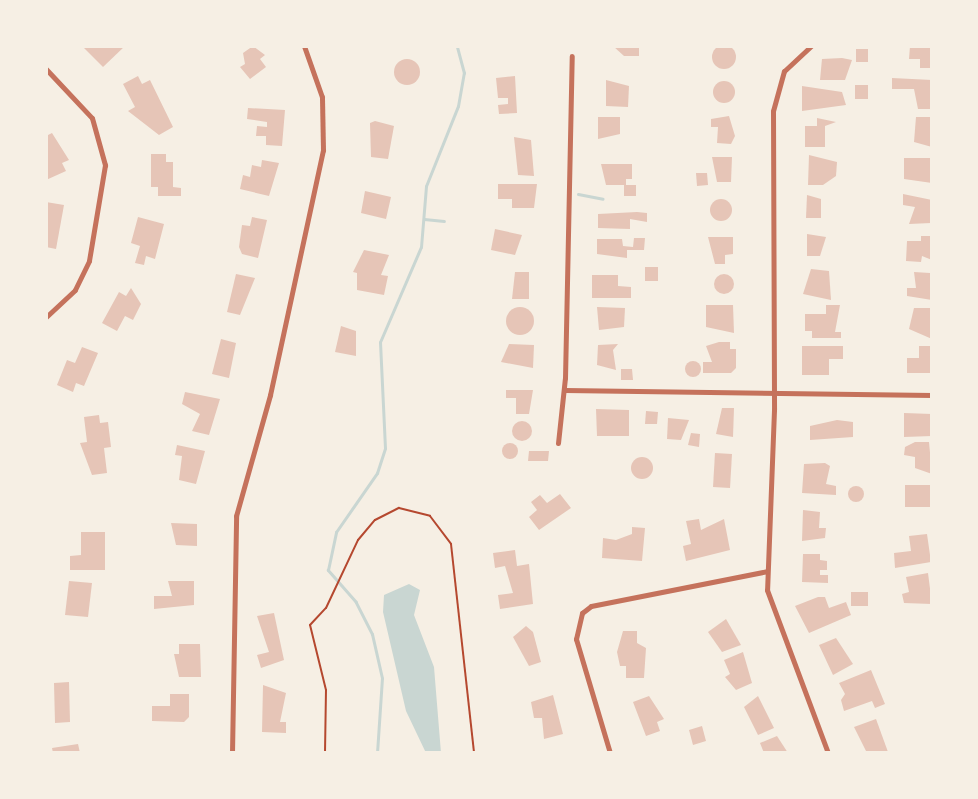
<!DOCTYPE html>
<html>
<head>
<meta charset="utf-8">
<style>
	body { margin:0 }
	#map { position:relative; width:978px; height:799px; overflow:hidden; background:#f6efe4; font-family:Lato,sans-serif }
	div>[style] { position:absolute }
	[style*='--x'] { left:calc(var(--x)*1px); top:calc(var(--y)*1px); width:calc(var(--w)*1px); rotate:calc(var(--a)*1deg) }
	.water>* { inset:0; background:#c9d6d2 }
	.stream>* { height:3px; margin:-1.5px; padding:0 1.5px; transform-origin:1.5px; border-radius:1.5px; background:#c9d6d2 }
	.building>* { inset:0; background:#e6c5b7 }
	.round { border-radius:50% }
	.path>* { height:2px; margin:-1px; padding:0 1px; transform-origin:1px; border-radius:1px; background:#b5482f }
	.minor>* { height:5px; margin:-2.5px; padding:0 2.5px; transform-origin:2.5px; border-radius:2.5px; background:#c5725c }
	span { translate:-50% -50%; white-space:nowrap; text-align:center; line-height:1.15; -webkit-text-stroke:8px #f6efe4; paint-order:stroke }
	.frame { position:absolute; inset:0; border:48px solid #f6efe4; pointer-events:none }
</style>
</head>
<body>
<div id="map">
	<div class="water">
		<div style="clip-path:polygon(409px 584px,420px 590px,414px 615px,434px 667px,441px 753px,426px 753px,406px 711px,383px 612px,384px 595px)"></div>
	</div>
	<div class="stream">
		<div style="--x:578;--y:194;--w:25;--a:11"></div>
		<div style="--x:424;--y:219;--w:20;--a:6"></div>
		<div style="--x:377;--y:753;--w:75;--a:-86.2"></div>
		<div style="--x:382;--y:678;--w:45;--a:-102.8"></div>
		<div style="--x:372;--y:634;--w:36;--a:-117"></div>
		<div style="--x:356;--y:602;--w:43;--a:-131.2"></div>
		<div style="--x:328;--y:570;--w:39;--a:-78"></div>
		<div style="--x:336;--y:532;--w:72;--a:-55.2"></div>
		<div style="--x:377;--y:473;--w:26;--a:-72"></div>
		<div style="--x:385;--y:448;--w:106;--a:-92.7"></div>
		<div style="--x:380;--y:342;--w:103;--a:-66.7"></div>
		<div style="--x:421;--y:247;--w:61;--a:-85.3"></div>
		<div style="--x:426;--y:186;--w:86;--a:-68.2"></div>
		<div style="--x:458;--y:106;--w:34;--a:-80"></div>
		<div style="--x:464;--y:73;--w:28;--a:-105"></div>
	</div>
	<div class="building">
		<div class="round" style="left:712px;top:45px;width:24px;height:24px"></div>
		<div style="clip-path:polygon(82px 46px,125px 46px,103px 67px)"></div>
		<div style="clip-path:polygon(253px 46px,265px 55px,260px 59px,266px 67px,250px 79px,240px 67px,245px 64px,243px 53px)"></div>
		<div style="clip-path:polygon(613px 46px,639px 46px,639px 56px,624px 56px)"></div>
		<div style="clip-path:polygon(910px 46px,932px 46px,932px 68px,920px 68px,920px 59px,909px 59px)"></div>
		<div style="clip-path:polygon(856px 49px,868px 49px,868px 62px,856px 62px)"></div>
		<div style="clip-path:polygon(842px 58px,852px 60px,845px 80px,820px 80px,822px 59px)"></div>
		<div class="round" style="left:394px;top:59px;width:26px;height:26px"></div>
		<div style="clip-path:polygon(138px 76px,142px 84px,150px 80px,173px 127px,159px 135px,128px 111px,135px 107px,123px 84px)"></div>
		<div style="clip-path:polygon(515px 76px,517px 113px,499px 114px,498px 105px,508px 104px,508px 98px,498px 98px,496px 78px)"></div>
		<div style="clip-path:polygon(892px 78px,932px 80px,932px 109px,918px 109px,914px 89px,892px 89px)"></div>
		<div style="clip-path:polygon(606px 80px,629px 86px,628px 107px,606px 106px)"></div>
		<div class="round" style="left:713px;top:81px;width:22px;height:22px"></div>
		<div style="clip-path:polygon(855px 85px,868px 85px,868px 99px,855px 99px)"></div>
		<div style="clip-path:polygon(802px 86px,842px 92px,846px 105px,802px 111px)"></div>
		<div style="clip-path:polygon(248px 108px,285px 110px,282px 146px,266px 145px,266px 136px,256px 136px,257px 126px,267px 127px,267px 122px,247px 119px)"></div>
		<div style="clip-path:polygon(729px 116px,735px 136px,731px 144px,717px 143px,718px 127px,711px 127px,711px 119px)"></div>
		<div style="clip-path:polygon(598px 117px,620px 117px,620px 134px,598px 139px)"></div>
		<div style="clip-path:polygon(916px 117px,932px 117px,932px 147px,914px 142px)"></div>
		<div style="clip-path:polygon(817px 118px,836px 122px,825px 126px,825px 147px,805px 147px,805px 126px,817px 126px)"></div>
		<div style="clip-path:polygon(375px 121px,394px 126px,388px 159px,371px 157px,370px 123px)"></div>
		<div style="clip-path:polygon(52px 133px,69px 160px,62px 163px,66px 171px,46px 180px,46px 136px)"></div>
		<div style="clip-path:polygon(514px 137px,531px 140px,534px 176px,518px 175px)"></div>
		<div style="clip-path:polygon(151px 154px,166px 154px,166px 162px,173px 162px,173px 187px,181px 188px,181px 196px,158px 196px,158px 187px,151px 187px)"></div>
		<div style="clip-path:polygon(809px 155px,837px 162px,836px 176px,823px 185px,808px 185px)"></div>
		<div style="clip-path:polygon(712px 157px,732px 157px,731px 182px,717px 182px)"></div>
		<div style="clip-path:polygon(904px 158px,932px 158px,932px 183px,904px 179px)"></div>
		<div style="clip-path:polygon(262px 160px,279px 163px,269px 196px,240px 189px,243px 175px,250px 177px,252px 165px,261px 167px)"></div>
		<div style="clip-path:polygon(601px 164px,632px 164px,632px 179px,626px 179px,626px 185px,636px 185px,636px 196px,624px 196px,624px 185px,606px 185px)"></div>
		<div style="clip-path:polygon(696px 173px,707px 173px,708px 185px,697px 186px)"></div>
		<div style="clip-path:polygon(498px 184px,537px 184px,534px 208px,512px 208px,512px 199px,498px 199px)"></div>
		<div style="clip-path:polygon(365px 191px,391px 197px,386px 219px,361px 213px)"></div>
		<div style="clip-path:polygon(903px 194px,932px 200px,931px 223px,909px 224px,915px 207px,903px 205px)"></div>
		<div style="clip-path:polygon(807px 195px,821px 199px,821px 218px,806px 218px)"></div>
		<div class="round" style="left:710px;top:199px;width:22px;height:22px"></div>
		<div style="clip-path:polygon(46px 202px,64px 205px,56px 249px,46px 247px)"></div>
		<div style="clip-path:polygon(637px 212px,647px 213px,647px 222px,630px 219px,630px 229px,598px 228px,598px 214px)"></div>
		<div style="clip-path:polygon(138px 217px,164px 224px,155px 259px,146px 256px,144px 265px,135px 263px,140px 246px,131px 243px)"></div>
		<div style="clip-path:polygon(252px 217px,267px 220px,258px 258px,242px 254px,239px 247px,242px 225px,250px 226px)"></div>
		<div style="clip-path:polygon(495px 229px,522px 235px,515px 255px,491px 250px)"></div>
		<div style="clip-path:polygon(807px 234px,826px 237px,820px 256px,807px 256px)"></div>
		<div style="clip-path:polygon(921px 236px,932px 236px,932px 260px,922px 256px,921px 262px,906px 261px,907px 241px,921px 241px)"></div>
		<div style="clip-path:polygon(708px 237px,733px 237px,733px 254px,725px 255px,725px 264px,715px 264px)"></div>
		<div style="clip-path:polygon(634px 238px,645px 238px,644px 250px,627px 250px,627px 258px,597px 254px,597px 239px,622px 239px,623px 246px,633px 247px)"></div>
		<div style="clip-path:polygon(364px 250px,389px 255px,381px 275px,388px 276px,384px 295px,357px 290px,357px 273px,353px 272px)"></div>
		<div style="clip-path:polygon(645px 267px,658px 267px,658px 281px,645px 281px)"></div>
		<div style="clip-path:polygon(811px 269px,829px 271px,831px 300px,803px 294px)"></div>
		<div style="clip-path:polygon(515px 272px,529px 272px,529px 299px,512px 299px)"></div>
		<div style="clip-path:polygon(914px 272px,930px 273px,932px 300px,907px 296px,907px 288px,916px 288px)"></div>
		<div class="round" style="left:714px;top:274px;width:20px;height:20px"></div>
		<div style="clip-path:polygon(236px 274px,255px 278px,240px 315px,227px 312px)"></div>
		<div style="clip-path:polygon(592px 275px,618px 275px,618px 286px,631px 287px,631px 298px,592px 298px)"></div>
		<div style="clip-path:polygon(131px 288px,141px 304px,133px 320px,125px 316px,117px 331px,102px 323px,119px 292px,126px 296px)"></div>
		<div style="clip-path:polygon(706px 305px,733px 305px,734px 333px,706px 327px)"></div>
		<div style="clip-path:polygon(826px 305px,840px 305px,835px 332px,841px 332px,841px 338px,812px 338px,812px 331px,805px 331px,805px 314px,826px 314px)"></div>
		<div class="round" style="left:506px;top:307px;width:28px;height:28px"></div>
		<div style="clip-path:polygon(597px 307px,625px 308px,624px 327px,599px 330px)"></div>
		<div style="clip-path:polygon(914px 308px,932px 308px,932px 339px,909px 329px)"></div>
		<div style="clip-path:polygon(341px 326px,356px 331px,356px 356px,335px 352px)"></div>
		<div style="clip-path:polygon(221px 339px,236px 343px,229px 378px,212px 374px)"></div>
		<div style="clip-path:polygon(719px 342px,730px 342px,730px 349px,736px 349px,736px 368px,731px 373px,703px 373px,703px 362px,712px 362px,706px 346px)"></div>
		<div style="clip-path:polygon(509px 344px,534px 345px,533px 368px,501px 362px)"></div>
		<div style="clip-path:polygon(618px 344px,613px 350px,616px 370px,597px 365px,598px 345px)"></div>
		<div style="clip-path:polygon(802px 346px,843px 346px,843px 359px,829px 359px,829px 375px,802px 375px)"></div>
		<div style="clip-path:polygon(919px 346px,932px 346px,932px 373px,907px 373px,907px 358px,919px 358px)"></div>
		<div style="clip-path:polygon(82px 347px,98px 353px,84px 386px,76px 383px,73px 392px,57px 385px,67px 360px,75px 363px)"></div>
		<div class="round" style="left:685px;top:361px;width:16px;height:16px"></div>
		<div style="clip-path:polygon(621px 369px,632px 369px,633px 380px,621px 380px)"></div>
		<div style="clip-path:polygon(506px 390px,533px 390px,529px 414px,516px 414px,516px 398px,506px 398px)"></div>
		<div style="clip-path:polygon(185px 392px,220px 399px,209px 435px,192px 431px,200px 414px,182px 404px)"></div>
		<div style="clip-path:polygon(722px 408px,734px 408px,733px 437px,716px 434px)"></div>
		<div style="clip-path:polygon(596px 409px,629px 410px,629px 436px,597px 436px)"></div>
		<div style="clip-path:polygon(646px 411px,658px 412px,657px 424px,645px 424px)"></div>
		<div style="clip-path:polygon(904px 413px,932px 414px,932px 436px,904px 437px)"></div>
		<div style="clip-path:polygon(99px 415px,100px 423px,108px 422px,111px 447px,104px 448px,107px 473px,92px 475px,80px 443px,87px 442px,84px 417px)"></div>
		<div style="clip-path:polygon(668px 418px,689px 420px,681px 440px,667px 439px)"></div>
		<div style="clip-path:polygon(837px 420px,853px 422px,853px 437px,810px 440px,810px 426px)"></div>
		<div class="round" style="left:512px;top:421px;width:20px;height:20px"></div>
		<div style="clip-path:polygon(691px 433px,700px 434px,699px 447px,688px 445px)"></div>
		<div style="clip-path:polygon(915px 442px,929px 442px,932px 474px,915px 468px,915px 457px,904px 455px,905px 447px)"></div>
		<div class="round" style="left:502px;top:443px;width:16px;height:16px"></div>
		<div style="clip-path:polygon(177px 445px,205px 451px,196px 484px,179px 480px,182px 456px,175px 455px)"></div>
		<div style="clip-path:polygon(529px 451px,549px 451px,548px 461px,528px 461px)"></div>
		<div style="clip-path:polygon(715px 453px,732px 454px,730px 488px,713px 487px)"></div>
		<div class="round" style="left:631px;top:457px;width:22px;height:22px"></div>
		<div style="clip-path:polygon(825px 463px,830px 466px,826px 484px,836px 486px,836px 495px,802px 493px,804px 464px)"></div>
		<div style="clip-path:polygon(905px 485px,932px 485px,932px 507px,905px 507px)"></div>
		<div class="round" style="left:848px;top:486px;width:16px;height:16px"></div>
		<div style="clip-path:polygon(560px 494px,571px 508px,539px 530px,529px 517px,537px 510px,531px 502px,540px 495px,547px 503px)"></div>
		<div style="clip-path:polygon(803px 510px,820px 512px,819px 528px,826px 528px,825px 538px,802px 541px)"></div>
		<div style="clip-path:polygon(699px 519px,701px 530px,724px 519px,730px 550px,686px 561px,683px 546px,691px 544px,686px 521px)"></div>
		<div style="clip-path:polygon(171px 523px,197px 524px,197px 546px,176px 545px)"></div>
		<div style="clip-path:polygon(632px 527px,645px 528px,642px 561px,602px 558px,603px 538px,616px 540px,632px 534px)"></div>
		<div style="clip-path:polygon(81px 532px,105px 532px,105px 570px,70px 570px,70px 556px,81px 555px)"></div>
		<div style="clip-path:polygon(927px 534px,931px 562px,895px 568px,894px 553px,911px 551px,909px 536px)"></div>
		<div style="clip-path:polygon(515px 550px,517px 566px,529px 564px,533px 604px,500px 609px,498px 595px,513px 593px,505px 566px,495px 568px,493px 553px)"></div>
		<div style="clip-path:polygon(803px 554px,820px 554px,820px 560px,827px 561px,827px 570px,820px 570px,820px 575px,828px 575px,828px 583px,802px 582px)"></div>
		<div style="clip-path:polygon(928px 573px,932px 604px,904px 603px,902px 594px,909px 592px,906px 577px)"></div>
		<div style="clip-path:polygon(69px 581px,92px 583px,88px 617px,65px 615px)"></div>
		<div style="clip-path:polygon(168px 581px,194px 581px,194px 605px,154px 609px,154px 596px,172px 596px)"></div>
		<div style="clip-path:polygon(851px 592px,868px 592px,868px 606px,851px 606px)"></div>
		<div style="clip-path:polygon(818px 597px,825px 597px,829px 608px,846px 602px,851px 615px,809px 633px,795px 606px)"></div>
		<div style="clip-path:polygon(274px 613px,284px 660px,261px 668px,257px 655px,269px 652px,257px 616px)"></div>
		<div style="clip-path:polygon(726px 619px,741px 645px,722px 652px,708px 632px)"></div>
		<div style="clip-path:polygon(526px 626px,533px 632px,541px 662px,529px 666px,513px 637px)"></div>
		<div style="clip-path:polygon(623px 631px,637px 631px,637px 643px,646px 648px,644px 678px,626px 678px,626px 666px,620px 666px,617px 652px)"></div>
		<div style="clip-path:polygon(836px 638px,853px 664px,833px 675px,819px 645px)"></div>
		<div style="clip-path:polygon(179px 644px,200px 644px,201px 677px,179px 677px,174px 654px,179px 654px)"></div>
		<div style="clip-path:polygon(743px 652px,752px 683px,736px 690px,725px 677px,730px 674px,724px 660px)"></div>
		<div style="clip-path:polygon(871px 670px,885px 704px,875px 708px,872px 701px,844px 711px,841px 700px,845px 694px,839px 683px)"></div>
		<div style="clip-path:polygon(69px 682px,70px 722px,55px 723px,54px 683px)"></div>
		<div style="clip-path:polygon(263px 685px,286px 693px,280px 722px,286px 722px,286px 733px,262px 732px)"></div>
		<div style="clip-path:polygon(170px 694px,189px 694px,189px 717px,184px 722px,152px 721px,152px 706px,170px 706px)"></div>
		<div style="clip-path:polygon(553px 695px,563px 734px,544px 739px,542px 718px,534px 718px,531px 702px)"></div>
		<div style="clip-path:polygon(649px 696px,664px 719px,657px 722px,660px 731px,646px 736px,633px 702px)"></div>
		<div style="clip-path:polygon(758px 696px,774px 728px,758px 735px,744px 707px)"></div>
		<div style="clip-path:polygon(876px 719px,888px 752px,867px 753px,854px 727px)"></div>
		<div style="clip-path:polygon(702px 726px,706px 741px,693px 745px,689px 730px)"></div>
		<div style="clip-path:polygon(777px 736px,788px 753px,764px 753px,760px 743px)"></div>
		<div style="clip-path:polygon(78px 744px,80px 753px,53px 753px,52px 748px)"></div>
	</div>
	<div class="path">
		<div style="--x:325;--y:753;--w:63;--a:-89.1"></div>
		<div style="--x:326;--y:690;--w:67;--a:-103.8"></div>
		<div style="--x:310;--y:625;--w:23;--a:-47"></div>
		<div style="--x:326;--y:608;--w:75;--a:-64.8"></div>
		<div style="--x:358;--y:540;--w:26;--a:-50"></div>
		<div style="--x:375;--y:520;--w:27;--a:-27"></div>
		<div style="--x:399;--y:508;--w:32;--a:14"></div>
		<div style="--x:430;--y:516;--w:35;--a:53"></div>
		<div style="--x:451;--y:544;--w:210;--a:83.7"></div>
	</div>
	<div class="minor">
		<div style="--x:811;--y:46;--w:37;--a:137"></div>
		<div style="--x:784;--y:71;--w:41;--a:105.4"></div>
		<div style="--x:773;--y:111;--w:299;--a:89.8"></div>
		<div style="--x:774;--y:410;--w:180;--a:92.2"></div>
		<div style="--x:767;--y:590;--w:174;--a:69.5"></div>
		<div style="--x:46;--y:69;--w:67;--a:46.8"></div>
		<div style="--x:92;--y:118;--w:49;--a:74.5"></div>
		<div style="--x:105;--y:165;--w:97;--a:99.5"></div>
		<div style="--x:89;--y:261;--w:32;--a:116"></div>
		<div style="--x:75;--y:290;--w:40;--a:137"></div>
		<div style="--x:565;--y:390;--w:367;--a:0.8"></div>
		<div style="--x:558;--y:443;--w:65;--a:-83.9"></div>
		<div style="--x:565;--y:378;--w:322;--a:-88.8"></div>
		<div style="--x:232;--y:753;--w:237;--a:-89"></div>
		<div style="--x:236;--y:516;--w:126;--a:-74.3"></div>
		<div style="--x:270;--y:395;--w:251;--a:-77.8"></div>
		<div style="--x:323;--y:150;--w:53;--a:-91.1"></div>
		<div style="--x:322;--y:97;--w:54;--a:-109.4"></div>
		<div style="--x:610;--y:753;--w:119;--a:-106.6"></div>
		<div style="--x:576;--y:639;--w:27;--a:-77"></div>
		<div style="--x:582;--y:613;--w:11;--a:-38"></div>
		<div style="--x:591;--y:606;--w:179;--a:-11.2"></div>
	</div>
	<div class="frame"></div>
</div>
</body>
</html>
